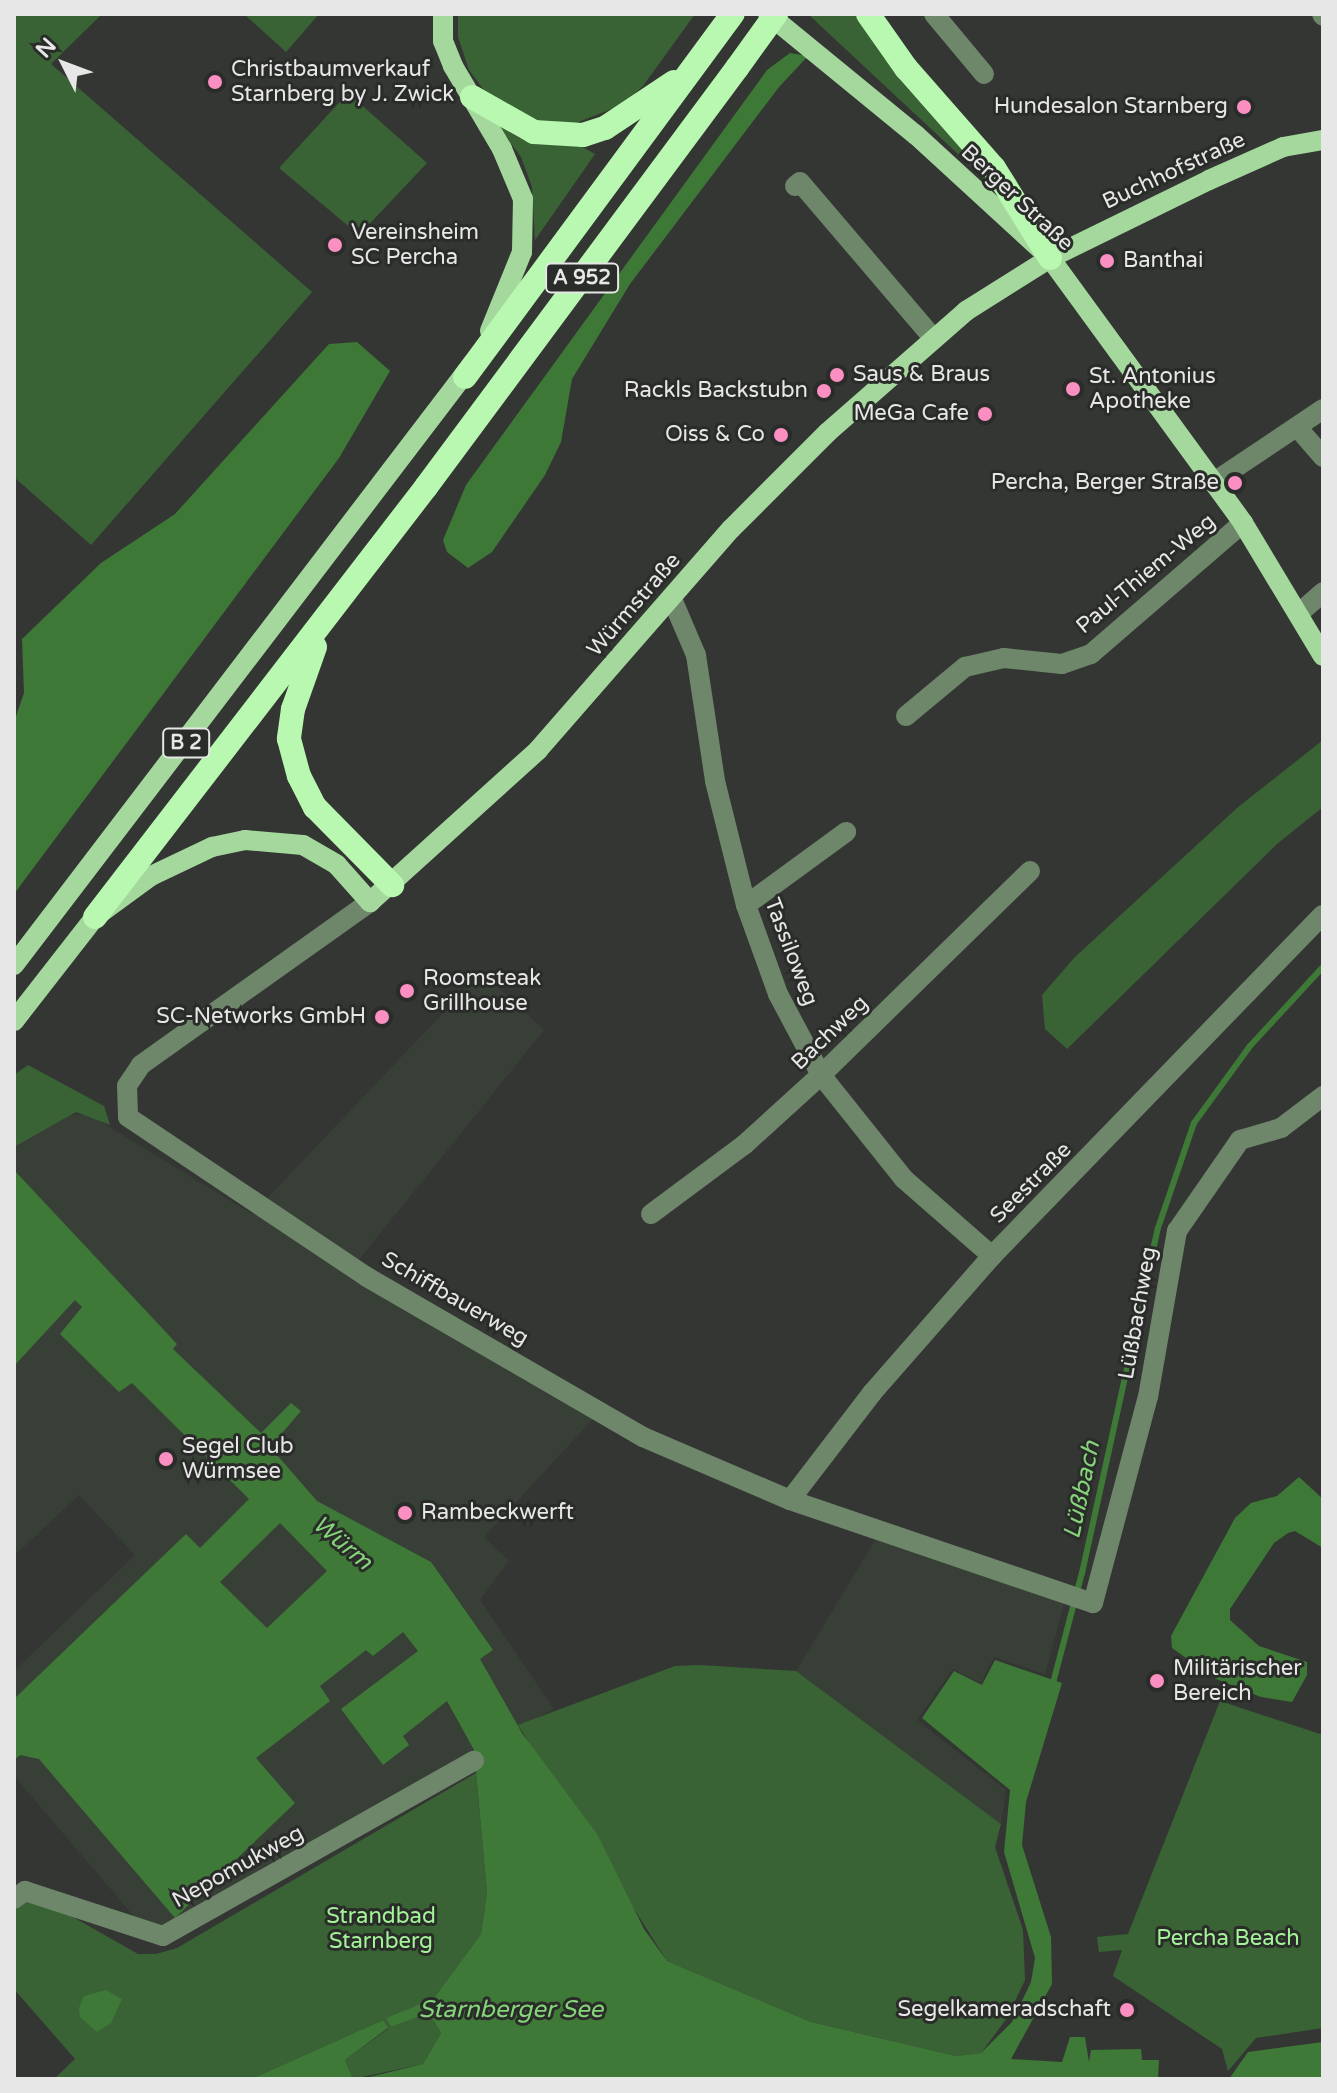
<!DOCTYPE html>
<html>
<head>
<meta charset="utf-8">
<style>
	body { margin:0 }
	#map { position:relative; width:1337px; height:2093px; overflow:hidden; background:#343633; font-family:"Varela Round",sans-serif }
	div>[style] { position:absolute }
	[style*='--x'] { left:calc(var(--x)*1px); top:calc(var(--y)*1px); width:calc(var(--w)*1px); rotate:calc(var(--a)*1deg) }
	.built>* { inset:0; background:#383f37 }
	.green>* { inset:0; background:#3a6335 }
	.forest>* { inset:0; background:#3e7836 }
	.water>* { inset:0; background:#3e7937 }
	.stream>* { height:6px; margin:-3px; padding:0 3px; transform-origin:3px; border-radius:3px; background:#3e7937 }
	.minor>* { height:20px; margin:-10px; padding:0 10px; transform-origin:10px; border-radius:10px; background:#6e876a }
	.major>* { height:20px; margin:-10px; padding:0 10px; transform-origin:10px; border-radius:10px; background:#a4d89d }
	.highway>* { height:24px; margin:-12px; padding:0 12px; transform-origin:12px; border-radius:12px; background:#b9f8b0 }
	.highway-bridge>* { height:24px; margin:-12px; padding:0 12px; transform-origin:12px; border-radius:12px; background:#b9f8b0 }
	.dots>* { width:22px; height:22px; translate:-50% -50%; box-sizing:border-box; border:4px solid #2a2c29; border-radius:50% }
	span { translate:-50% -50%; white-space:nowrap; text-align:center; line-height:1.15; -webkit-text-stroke:6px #2a2c29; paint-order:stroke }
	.shield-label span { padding:2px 6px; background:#2a2c29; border:2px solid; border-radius:6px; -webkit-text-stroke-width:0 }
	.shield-label { font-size:20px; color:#e6e7e6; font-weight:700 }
	.poi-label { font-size:22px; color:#e6e7e6 }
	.left { translate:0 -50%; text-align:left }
	.right { translate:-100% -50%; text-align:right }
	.street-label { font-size:22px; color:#e6e7e6 }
	.park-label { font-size:22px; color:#a3f398 }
	.water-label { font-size:24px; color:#86d57b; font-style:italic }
	.frame { position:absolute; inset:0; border:16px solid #e6e7e6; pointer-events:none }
	.north { position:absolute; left:24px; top:24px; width:80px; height:80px; -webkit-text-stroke:6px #2a2c29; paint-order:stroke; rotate:312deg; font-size:22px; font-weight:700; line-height:32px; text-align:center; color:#e6e7e6 }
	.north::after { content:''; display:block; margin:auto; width:28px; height:36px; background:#e6e7e6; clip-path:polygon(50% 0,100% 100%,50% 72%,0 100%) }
</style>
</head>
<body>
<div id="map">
	<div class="built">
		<div style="clip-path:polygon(482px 972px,544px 1030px,346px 1276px,593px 1419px,484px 1537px,509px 1561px,480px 1600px,554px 1709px,164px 1930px,137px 1920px,14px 1776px,14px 1671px,135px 1555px,79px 1495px,14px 1556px,14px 1147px,65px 1116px,88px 1114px,252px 1214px)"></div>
		<div style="clip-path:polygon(878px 1535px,1064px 1604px,1045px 1674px,994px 1657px,981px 1683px,953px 1669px,917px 1720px,1006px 1790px,1001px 1824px,796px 1671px)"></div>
	</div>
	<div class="green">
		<div style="clip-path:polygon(14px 14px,102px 14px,51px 64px,312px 292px,91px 545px,14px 477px)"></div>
		<div style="clip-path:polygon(244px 14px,319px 14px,286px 52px)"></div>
		<div style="clip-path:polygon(458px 14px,695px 14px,643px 86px,622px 105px,568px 126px,530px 120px,493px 102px,469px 70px,458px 37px)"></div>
		<div style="clip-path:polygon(808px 14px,855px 14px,901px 81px,1005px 198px)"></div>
		<div style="clip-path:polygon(348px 93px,427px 163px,359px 235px,279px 168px)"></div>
		<div style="clip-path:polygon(497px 124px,519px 138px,579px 145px,595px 154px,535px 240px,532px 187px,521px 157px)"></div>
		<div style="clip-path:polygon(1323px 740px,1323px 807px,1277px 844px,1067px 1049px,1045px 1029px,1042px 995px,1075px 957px,1237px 808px)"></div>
		<div style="clip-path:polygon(28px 1065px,104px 1106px,110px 1125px,76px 1112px,14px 1147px,14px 1075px)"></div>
		<div style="clip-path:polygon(700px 1665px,796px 1671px,1001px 1824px,995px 1847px,1023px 1930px,1025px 1980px,1007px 2018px,981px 2053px,956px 2056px,811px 2022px,667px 1961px,518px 1725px,675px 1666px)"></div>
		<div style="clip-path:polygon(1220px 1701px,1323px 1735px,1323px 2028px,1256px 2038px,1228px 2071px,1222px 2049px,1113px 1976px,1122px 1950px,1099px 1952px,1097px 1937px,1128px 1934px)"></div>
		<div style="clip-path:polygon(476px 1773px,487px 1893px,481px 1934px,434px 1998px,386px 2018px,391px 2027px,429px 2013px,441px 2033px,423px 2064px,353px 2079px,345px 2060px,388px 2029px,383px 2020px,251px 2079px,54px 2079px,75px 2059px,14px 1989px,14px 1911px,27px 1899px,57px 1908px,138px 1954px,156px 1954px,177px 1948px)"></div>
	</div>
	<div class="forest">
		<div style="clip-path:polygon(790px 53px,808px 56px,779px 87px,630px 284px,572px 379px,561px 442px,545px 475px,492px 552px,468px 568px,447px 552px,443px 540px,466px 485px,767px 70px)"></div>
		<div style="clip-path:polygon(357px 342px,390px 371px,339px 458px,14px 894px,14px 722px,24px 693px,22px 639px,101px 563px,175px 514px,329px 344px)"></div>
		<div style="clip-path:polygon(1299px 1477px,1323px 1499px,1323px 1548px,1295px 1531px,1288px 1533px,1274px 1543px,1230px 1609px,1230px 1620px,1259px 1646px,1307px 1662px,1307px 1675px,1292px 1702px,1261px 1697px,1214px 1678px,1172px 1648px,1171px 1636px,1235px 1518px,1251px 1503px,1277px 1496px)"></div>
	</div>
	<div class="water">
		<div style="clip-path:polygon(evenodd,14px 1170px,177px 1344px,173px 1349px,261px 1433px,291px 1403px,301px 1411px,270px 1447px,317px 1501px,431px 1562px,493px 1650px,480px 1659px,522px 1733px,597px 1834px,644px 1929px,667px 1961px,811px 2022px,956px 2056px,981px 2053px,1012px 2022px,1031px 1982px,1035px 1958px,1004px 1852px,1010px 1790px,922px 1718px,954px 1671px,982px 1685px,995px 1660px,1062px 1683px,1026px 1802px,1022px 1845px,1051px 1937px,1052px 1984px,1011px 2059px,1062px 2062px,1070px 2037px,1085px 2037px,1089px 2062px,1091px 2050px,1141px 2049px,1142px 2060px,1159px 2060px,1158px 2079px,361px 2079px,423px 2064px,441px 2033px,429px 2013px,391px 2027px,386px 2018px,434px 1998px,481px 1934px,487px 1893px,474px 1750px,447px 1701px,403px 1736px,409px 1745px,383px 1765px,341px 1709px,418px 1651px,403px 1632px,373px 1656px,366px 1650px,320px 1686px,330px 1701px,256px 1758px,295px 1803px,175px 1918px,39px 1759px,20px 1755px,14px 1760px,14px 1699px,186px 1534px,200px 1548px,249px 1499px,132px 1383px,119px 1392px,60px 1334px,82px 1307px,75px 1300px,14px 1366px,14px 1170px,280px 1523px,327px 1571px,267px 1628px,220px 1582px,280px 1523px)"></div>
		<div style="clip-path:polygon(106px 1990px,122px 1999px,111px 2023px,97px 2032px,80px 2017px,79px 2008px,84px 1996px)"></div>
		<div style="clip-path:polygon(383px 2020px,388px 2028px,345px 2060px,353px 2079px,251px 2079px)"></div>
		<div style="clip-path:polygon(1323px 2042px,1323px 2079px,1229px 2079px,1248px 2052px)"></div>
	</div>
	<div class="stream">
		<div style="--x:1052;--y:1687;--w:118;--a:-75.3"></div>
		<div style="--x:1082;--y:1573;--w:353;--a:-77.6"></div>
		<div style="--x:1158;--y:1228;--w:111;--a:-71.1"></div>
		<div style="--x:1194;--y:1123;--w:95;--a:-54"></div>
		<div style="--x:1250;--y:1046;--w:108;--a:-47.3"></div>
	</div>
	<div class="minor">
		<div style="--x:934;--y:14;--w:78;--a:50.2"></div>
		<div style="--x:1322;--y:14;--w:2;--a:63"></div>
		<div style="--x:795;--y:186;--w:6;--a:-39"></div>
		<div style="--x:800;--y:182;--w:206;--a:49.5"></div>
		<div style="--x:1297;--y:427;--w:40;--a:49"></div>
		<div style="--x:1214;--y:482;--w:131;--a:-33.8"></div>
		<div style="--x:672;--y:599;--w:61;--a:66.8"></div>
		<div style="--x:696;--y:655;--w:127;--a:81.4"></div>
		<div style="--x:715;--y:781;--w:128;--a:76"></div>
		<div style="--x:746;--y:905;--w:95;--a:70.2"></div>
		<div style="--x:778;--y:994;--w:92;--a:62"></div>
		<div style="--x:821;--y:1075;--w:133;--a:51.4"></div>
		<div style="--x:904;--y:1179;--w:117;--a:41.2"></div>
		<div style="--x:1298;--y:614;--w:33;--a:-41"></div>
		<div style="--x:906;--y:716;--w:77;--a:-39.7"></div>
		<div style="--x:965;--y:667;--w:40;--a:-13"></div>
		<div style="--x:1004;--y:658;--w:58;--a:5.9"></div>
		<div style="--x:1062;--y:664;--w:31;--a:-19"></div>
		<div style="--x:1091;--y:654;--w:201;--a:-40.8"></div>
		<div style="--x:370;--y:902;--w:281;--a:144.6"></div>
		<div style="--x:141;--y:1065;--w:25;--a:124"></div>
		<div style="--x:127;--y:1086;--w:31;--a:88"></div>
		<div style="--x:128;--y:1117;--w:288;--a:33.8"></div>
		<div style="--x:367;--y:1277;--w:319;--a:30.1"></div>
		<div style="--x:643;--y:1437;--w:160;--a:23.2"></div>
		<div style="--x:790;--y:1500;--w:320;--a:18.8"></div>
		<div style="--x:1093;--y:1603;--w:213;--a:-75.1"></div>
		<div style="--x:1148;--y:1397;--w:169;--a:-80.1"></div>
		<div style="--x:1177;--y:1231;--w:111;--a:-55.3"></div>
		<div style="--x:1240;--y:1140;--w:43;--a:-16.3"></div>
		<div style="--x:1281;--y:1128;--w:53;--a:-37.3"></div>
		<div style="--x:746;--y:905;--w:124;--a:-36.1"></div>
		<div style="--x:651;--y:1214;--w:116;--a:-36.6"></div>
		<div style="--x:744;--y:1145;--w:104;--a:-42.3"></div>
		<div style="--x:821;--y:1075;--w:292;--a:-44.3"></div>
		<div style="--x:790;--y:1500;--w:135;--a:-52.5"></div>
		<div style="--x:872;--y:1393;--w:182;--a:-48.8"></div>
		<div style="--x:992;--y:1256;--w:475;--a:-45.9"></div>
		<div style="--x:14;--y:1899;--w:14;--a:-36"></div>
		<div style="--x:25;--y:1891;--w:145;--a:18.1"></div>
		<div style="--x:163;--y:1936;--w:357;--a:-29.4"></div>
	</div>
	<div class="major">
		<div style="--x:443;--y:14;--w:27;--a:90"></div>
		<div style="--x:443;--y:41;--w:27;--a:68"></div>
		<div style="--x:453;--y:66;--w:96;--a:59.4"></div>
		<div style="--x:502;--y:149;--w:54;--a:67.2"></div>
		<div style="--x:523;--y:199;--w:53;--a:91.1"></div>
		<div style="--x:522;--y:252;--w:85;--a:112.1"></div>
		<div style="--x:768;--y:14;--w:191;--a:39.3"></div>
		<div style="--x:916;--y:135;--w:182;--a:42.5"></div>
		<div style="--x:1050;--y:258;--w:328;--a:53.9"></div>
		<div style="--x:1243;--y:523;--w:155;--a:59"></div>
		<div style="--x:14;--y:965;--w:757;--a:-52.68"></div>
		<div style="--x:14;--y:1021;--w:132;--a:-52.1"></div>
		<div style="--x:95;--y:917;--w:69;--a:-36.2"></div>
		<div style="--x:151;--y:876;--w:68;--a:-25.4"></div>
		<div style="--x:212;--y:847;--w:34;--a:-12"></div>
		<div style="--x:245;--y:840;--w:58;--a:4.9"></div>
		<div style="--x:303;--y:845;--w:39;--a:30"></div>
		<div style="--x:337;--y:865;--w:50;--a:48.3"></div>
		<div style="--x:370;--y:902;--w:227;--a:-42.1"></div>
		<div style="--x:538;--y:750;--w:293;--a:-48.9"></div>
		<div style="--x:731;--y:529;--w:137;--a:-45"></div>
		<div style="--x:828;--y:432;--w:184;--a:-41.2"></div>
		<div style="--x:966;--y:311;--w:99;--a:-32.2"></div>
		<div style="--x:1050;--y:258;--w:177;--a:-26.1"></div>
		<div style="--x:1209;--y:180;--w:81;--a:-24"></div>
		<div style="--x:1283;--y:147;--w:41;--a:-9.9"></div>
	</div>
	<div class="highway">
		<div style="--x:868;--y:14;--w:66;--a:54.9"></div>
		<div style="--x:906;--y:68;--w:133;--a:48.7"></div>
		<div style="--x:994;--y:168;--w:106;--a:58.1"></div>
		<div style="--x:472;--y:97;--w:71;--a:29.4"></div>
		<div style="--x:534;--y:132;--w:49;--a:3.5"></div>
		<div style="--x:583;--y:135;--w:23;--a:-18"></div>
		<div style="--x:605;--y:128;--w:83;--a:-33.7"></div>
		<div style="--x:465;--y:377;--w:451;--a:-53.6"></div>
		<div style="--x:315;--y:647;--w:66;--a:109.5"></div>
		<div style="--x:293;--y:709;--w:30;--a:98"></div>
		<div style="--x:289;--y:739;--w:38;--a:75"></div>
		<div style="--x:299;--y:776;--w:35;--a:63"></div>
		<div style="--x:315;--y:807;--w:110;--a:45.4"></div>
		<div style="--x:95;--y:917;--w:543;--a:-52.41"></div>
		<div style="--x:426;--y:487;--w:522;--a:-53.42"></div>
	</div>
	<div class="highway-bridge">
		<div style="--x:737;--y:68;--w:67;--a:-54.2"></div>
	</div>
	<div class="dots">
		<div style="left:215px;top:82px;background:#fc8fc2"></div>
		<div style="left:1244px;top:107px;background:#fc8fc2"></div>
		<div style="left:335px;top:245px;background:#fc8fc2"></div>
		<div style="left:1107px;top:261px;background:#fc8fc2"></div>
		<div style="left:837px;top:375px;background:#fc8fc2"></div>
		<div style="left:1073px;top:389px;background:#fc8fc2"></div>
		<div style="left:824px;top:391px;background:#fc8fc2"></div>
		<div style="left:985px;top:414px;background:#fc8fc2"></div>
		<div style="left:781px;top:435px;background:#fc8fc2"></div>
		<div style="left:1235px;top:483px;background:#fc8fc2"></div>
		<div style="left:407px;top:991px;background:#fc8fc2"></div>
		<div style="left:382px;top:1017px;background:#fc8fc2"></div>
		<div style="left:166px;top:1459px;background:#fc8fc2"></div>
		<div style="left:405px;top:1513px;background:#fc8fc2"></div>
		<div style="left:1157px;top:1681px;background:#fc8fc2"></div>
		<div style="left:1127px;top:2010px;background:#fc8fc2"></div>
	</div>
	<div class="shield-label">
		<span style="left:582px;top:278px">A 952</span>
		<span style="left:186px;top:743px">B 2</span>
	</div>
	<div class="poi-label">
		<span class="left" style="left:231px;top:82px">Christbaumverkauf<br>Starnberg by J. Zwick</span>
		<span class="right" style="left:1228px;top:107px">Hundesalon Starnberg</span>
		<span class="left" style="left:351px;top:245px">Vereinsheim<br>SC Percha</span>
		<span class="left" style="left:1123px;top:261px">Banthai</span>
		<span class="left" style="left:853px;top:375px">Saus &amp; Braus</span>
		<span class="left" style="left:1089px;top:389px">St. Antonius<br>Apotheke</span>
		<span class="right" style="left:808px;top:391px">Rackls Backstubn</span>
		<span class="right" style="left:969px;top:414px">MeGa Cafe</span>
		<span class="right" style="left:765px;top:435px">Oiss &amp; Co</span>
		<span class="right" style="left:1219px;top:483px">Percha, Berger Straße</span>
		<span class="left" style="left:423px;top:991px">Roomsteak<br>Grillhouse</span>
		<span class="right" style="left:366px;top:1017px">SC-Networks GmbH</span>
		<span class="left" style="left:182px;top:1459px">Segel Club<br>Würmsee</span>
		<span class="left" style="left:421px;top:1513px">Rambeckwerft</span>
		<span class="left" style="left:1173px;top:1681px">Militärischer<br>Bereich</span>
		<span class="right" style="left:1111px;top:2010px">Segelkameradschaft</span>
	</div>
	<div class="street-label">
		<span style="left:1174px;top:171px;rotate:-25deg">Buchhofstraße</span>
		<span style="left:1017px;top:198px;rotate:43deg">Berger Straße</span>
		<span style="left:1146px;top:574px;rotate:-40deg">Paul-Thiem-Weg</span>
		<span style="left:634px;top:605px;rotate:-49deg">Würmstraße</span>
		<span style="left:791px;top:952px;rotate:69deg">Tassiloweg</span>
		<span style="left:830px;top:1033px;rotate:-44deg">Bachweg</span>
		<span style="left:1031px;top:1183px;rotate:-45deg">Seestraße</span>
		<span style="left:455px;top:1299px;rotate:30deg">Schiffbauerweg</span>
		<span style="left:1138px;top:1313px;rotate:-80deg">Lüßbachweg</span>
		<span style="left:238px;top:1867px;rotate:-29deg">Nepomukweg</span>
	</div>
	<div class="park-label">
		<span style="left:381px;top:1929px">Strandbad<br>Starnberg</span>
		<span style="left:1228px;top:1939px">Percha Beach</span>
	</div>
	<div class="water-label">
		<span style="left:1082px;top:1490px;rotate:-78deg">Lüßbach</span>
		<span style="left:342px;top:1543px;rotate:40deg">Würm</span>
		<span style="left:511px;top:2010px">Starnberger See</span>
	</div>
	<div class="frame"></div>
	<div class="north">N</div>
</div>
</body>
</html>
